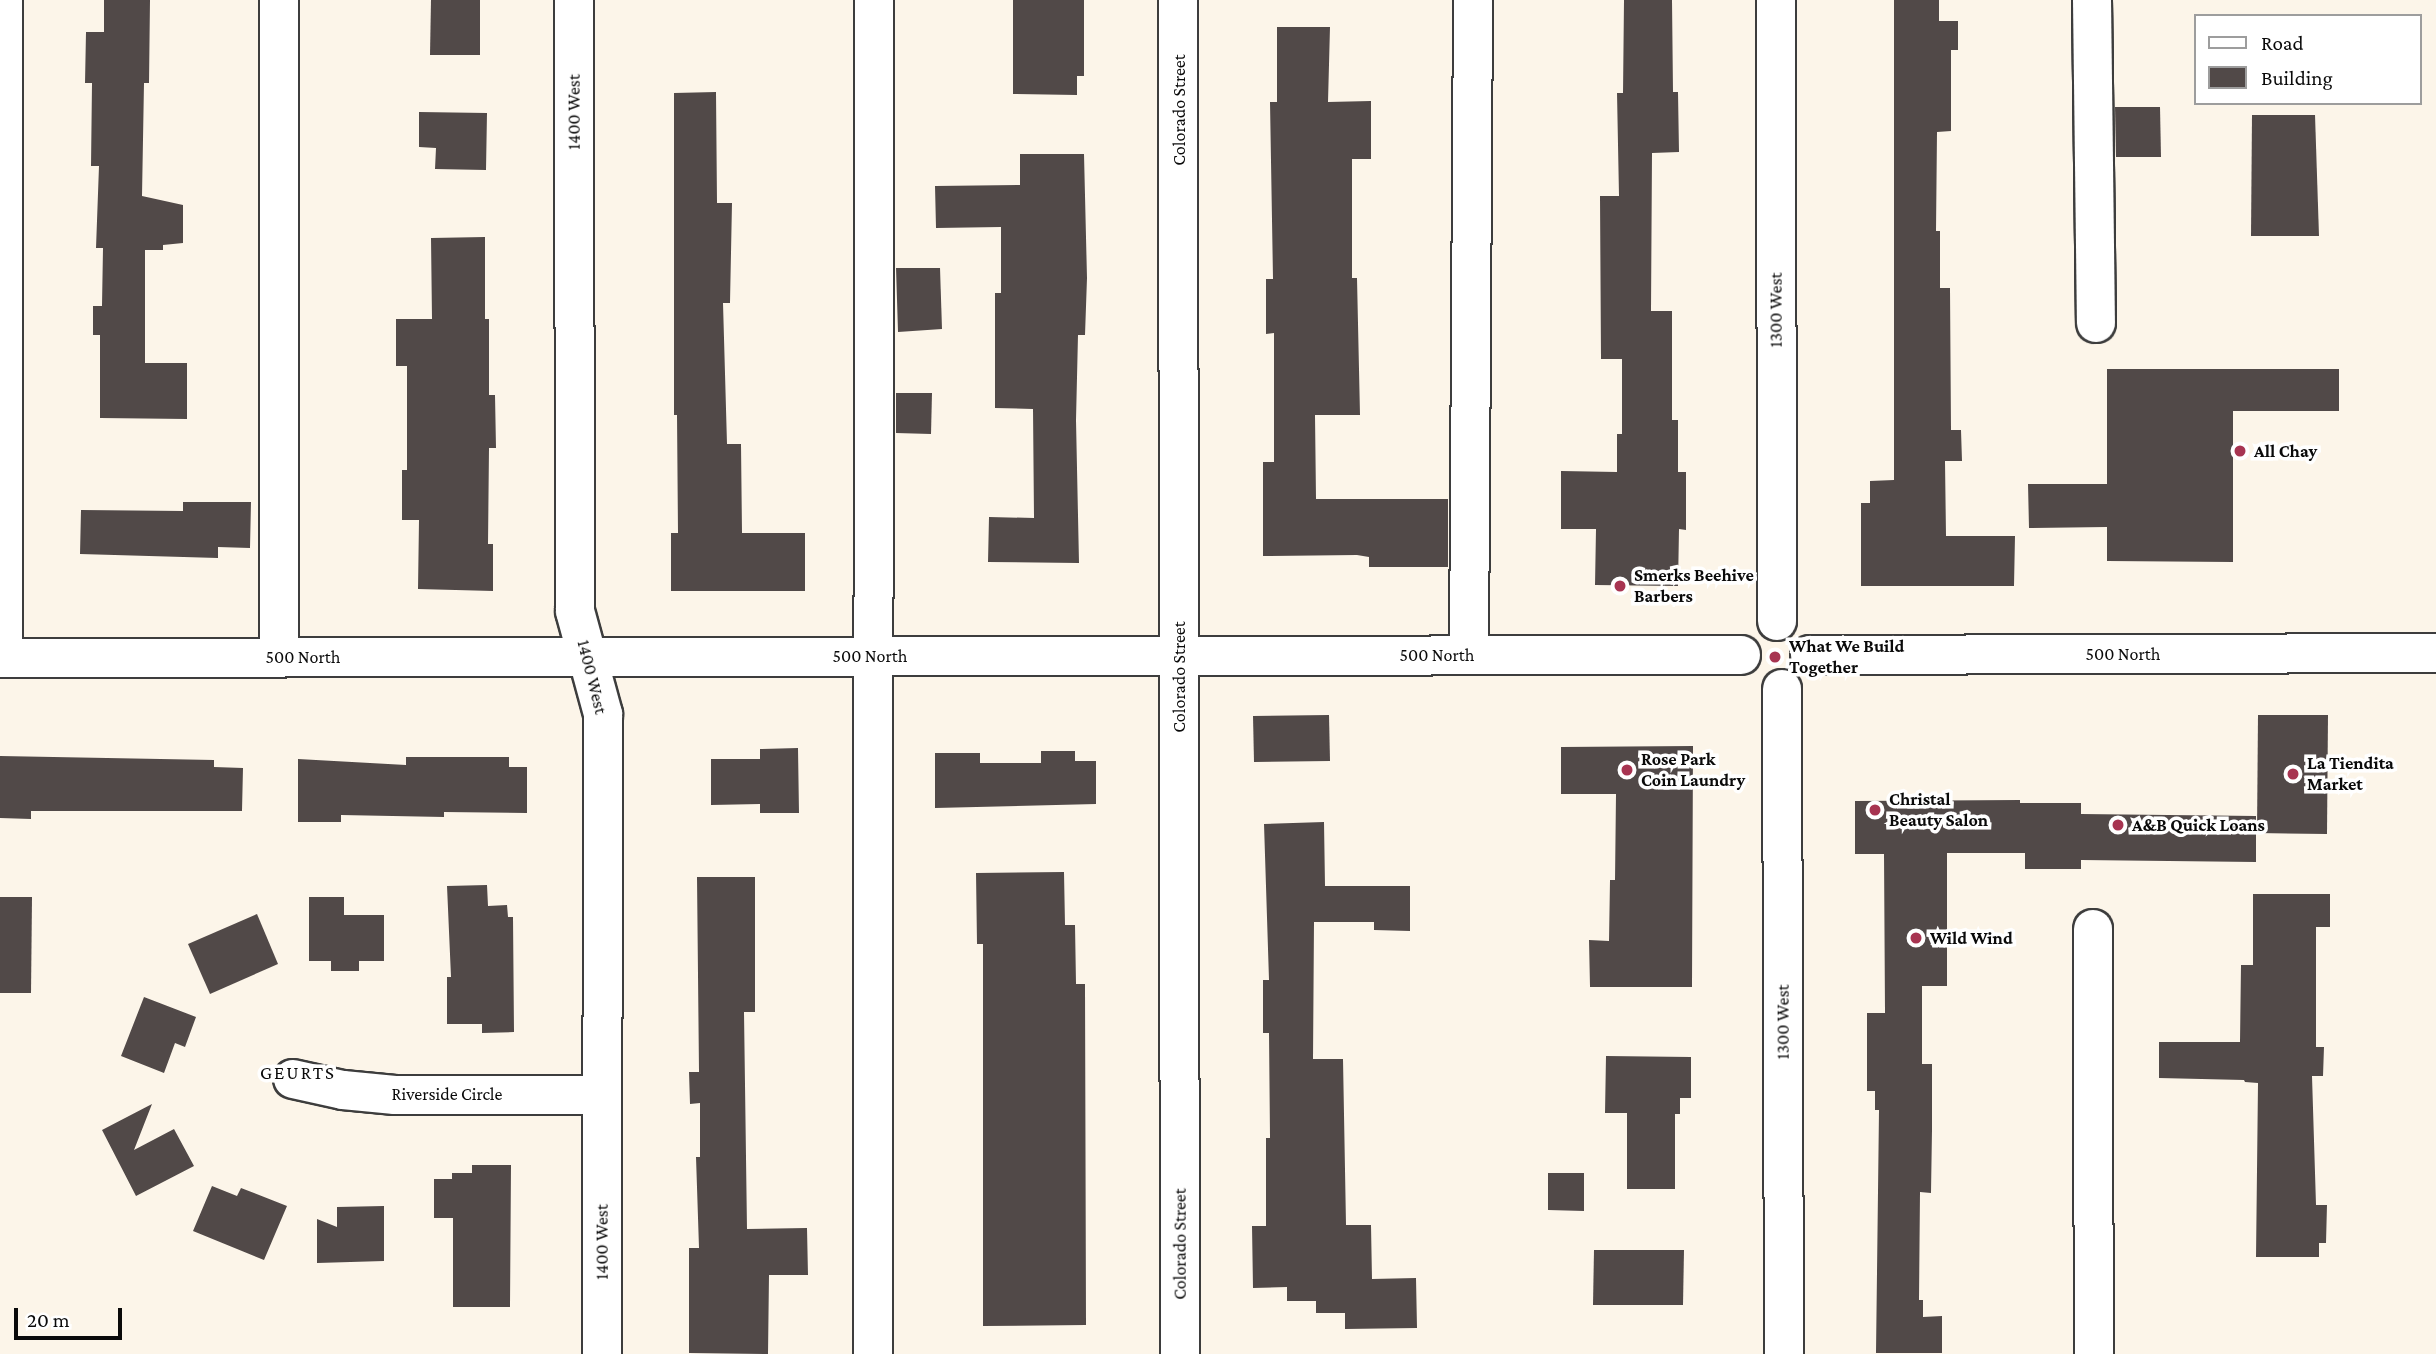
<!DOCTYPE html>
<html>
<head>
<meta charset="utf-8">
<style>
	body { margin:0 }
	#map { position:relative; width:2436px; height:1354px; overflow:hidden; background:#fcf5e9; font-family:"Crimson Pro",serif }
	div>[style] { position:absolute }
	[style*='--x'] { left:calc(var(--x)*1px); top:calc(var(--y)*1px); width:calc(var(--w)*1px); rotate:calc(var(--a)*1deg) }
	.building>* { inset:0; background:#514948 }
	.roads { filter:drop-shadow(2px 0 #3d3d3d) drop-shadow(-2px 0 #3d3d3d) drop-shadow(0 2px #3d3d3d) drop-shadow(0 -2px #3d3d3d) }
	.minor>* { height:38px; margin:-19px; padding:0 19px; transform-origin:19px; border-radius:19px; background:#fff }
	.dots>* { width:19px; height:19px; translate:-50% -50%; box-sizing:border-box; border:4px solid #fff; border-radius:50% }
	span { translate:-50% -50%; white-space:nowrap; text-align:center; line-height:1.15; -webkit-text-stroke:7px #fff; paint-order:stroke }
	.street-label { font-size:18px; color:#0a0a0a }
	.poi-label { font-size:18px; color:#0a0a0a; font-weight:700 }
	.left { translate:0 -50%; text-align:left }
	.neighbourhood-label { font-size:19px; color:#0a0a0a; letter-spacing:2px }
	.legend { position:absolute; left:2194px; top:14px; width:228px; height:91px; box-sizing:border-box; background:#fff; border:2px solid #9d9d9d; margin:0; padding:9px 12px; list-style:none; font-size:21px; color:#0a0a0a }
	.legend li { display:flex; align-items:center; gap:14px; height:35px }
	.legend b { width:35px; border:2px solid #9d9d9d }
	.scale { position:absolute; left:14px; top:1308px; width:108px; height:32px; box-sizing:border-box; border:4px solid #0a0a0a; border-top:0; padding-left:9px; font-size:21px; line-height:24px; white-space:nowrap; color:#0a0a0a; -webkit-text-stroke:5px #fff; paint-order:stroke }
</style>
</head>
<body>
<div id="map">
	<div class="building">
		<div style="clip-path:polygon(104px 0,150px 0,149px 83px,144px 83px,142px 196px,183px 205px,183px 243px,163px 245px,163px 250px,145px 250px,145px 363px,187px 363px,187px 419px,100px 418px,100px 335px,93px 335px,93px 306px,102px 306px,103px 248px,96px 248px,99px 166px,91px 166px,92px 83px,85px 83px,86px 32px,104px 32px)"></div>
		<div style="clip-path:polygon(431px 0,480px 0,480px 55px,430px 55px)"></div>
		<div style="clip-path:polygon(1013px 0,1084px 0,1084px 76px,1077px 76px,1077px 95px,1013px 94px)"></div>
		<div style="clip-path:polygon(1624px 0,1672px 0,1673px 92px,1678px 92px,1679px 152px,1652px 153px,1651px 311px,1672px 311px,1672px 420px,1678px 420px,1678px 472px,1686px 472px,1686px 530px,1679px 529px,1678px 586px,1595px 585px,1596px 529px,1561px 529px,1561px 471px,1617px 472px,1617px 434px,1622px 434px,1622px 359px,1601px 359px,1600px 196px,1619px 196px,1617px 93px,1623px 93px)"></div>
		<div style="clip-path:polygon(1894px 0,1939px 0,1939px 21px,1958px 21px,1958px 50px,1951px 50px,1951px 131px,1937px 132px,1936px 231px,1940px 231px,1940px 288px,1950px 288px,1951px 430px,1961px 430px,1962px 461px,1945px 461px,1946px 536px,2015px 536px,2014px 586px,1861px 586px,1861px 503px,1870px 503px,1870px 481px,1894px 480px)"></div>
		<div style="clip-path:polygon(1277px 27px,1330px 27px,1328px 102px,1371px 101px,1371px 159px,1352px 159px,1352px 278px,1357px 278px,1360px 415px,1315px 415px,1316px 499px,1448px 499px,1448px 567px,1369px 567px,1369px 557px,1357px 555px,1263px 556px,1263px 462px,1274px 462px,1274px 333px,1266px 334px,1266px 279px,1273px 279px,1270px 102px,1277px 102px)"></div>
		<div style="clip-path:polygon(716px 92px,717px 203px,732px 203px,730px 303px,723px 303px,727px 444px,741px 444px,742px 533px,805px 533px,805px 591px,671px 591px,671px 533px,678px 533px,677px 415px,674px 415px,674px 93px)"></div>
		<div style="clip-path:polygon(2115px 107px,2160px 107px,2161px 157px,2116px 157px)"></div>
		<div style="clip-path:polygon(419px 112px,487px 113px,486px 170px,435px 169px,436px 148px,419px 147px)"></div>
		<div style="clip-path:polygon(2252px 115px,2315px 115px,2319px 236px,2251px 236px)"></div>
		<div style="clip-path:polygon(1020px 154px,1084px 154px,1087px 278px,1085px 335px,1078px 335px,1076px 420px,1079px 563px,988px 562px,989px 517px,1034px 518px,1033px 409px,995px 408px,995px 293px,1001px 293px,1001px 227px,936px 228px,935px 186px,1020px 185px)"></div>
		<div style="clip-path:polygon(485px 237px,485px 319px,489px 319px,489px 395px,495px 395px,496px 448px,489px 448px,488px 544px,493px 544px,493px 591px,418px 589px,419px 520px,402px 520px,402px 470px,407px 470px,407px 366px,396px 366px,396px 319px,432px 319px,431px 238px)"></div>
		<div style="clip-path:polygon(896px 268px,940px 268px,942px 329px,898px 332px)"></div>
		<div style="clip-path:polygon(2107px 369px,2339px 369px,2339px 411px,2233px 411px,2233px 562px,2107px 561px,2107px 527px,2029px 528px,2028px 484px,2107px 484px)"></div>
		<div style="clip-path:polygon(896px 393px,932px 393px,931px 434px,896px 433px)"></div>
		<div style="clip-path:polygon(183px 502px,251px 502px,250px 548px,218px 547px,218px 558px,80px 554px,81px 510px,183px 511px)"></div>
		<div style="clip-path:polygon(1329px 715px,1330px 761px,1254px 762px,1253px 716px)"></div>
		<div style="clip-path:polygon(2258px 715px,2328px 715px,2327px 834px,2257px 833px)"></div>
		<div style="clip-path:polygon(1693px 746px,1692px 987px,1590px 987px,1589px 940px,1609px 941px,1610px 880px,1615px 880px,1616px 794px,1561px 794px,1561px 747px)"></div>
		<div style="clip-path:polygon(798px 748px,799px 813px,760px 813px,760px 804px,711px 805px,711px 759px,760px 759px,760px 749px)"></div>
		<div style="clip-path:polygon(1041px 751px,1075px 751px,1075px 761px,1096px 761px,1096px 804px,935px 808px,935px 753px,980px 753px,980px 763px,1041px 763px)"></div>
		<div style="clip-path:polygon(0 756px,214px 760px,214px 767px,243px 768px,242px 811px,31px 811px,31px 819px,0 818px)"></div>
		<div style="clip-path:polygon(406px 757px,509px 757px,509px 767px,527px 767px,527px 813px,444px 812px,444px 817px,341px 815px,341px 822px,298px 822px,298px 759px,406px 765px)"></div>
		<div style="clip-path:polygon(2020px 800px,2020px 803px,2081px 803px,2081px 814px,2256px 816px,2256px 862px,2081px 860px,2081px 869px,2025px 869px,2025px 853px,1947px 853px,1947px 986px,1922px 986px,1922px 1064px,1932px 1064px,1932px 1130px,1931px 1193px,1920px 1192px,1919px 1300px,1923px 1300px,1923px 1317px,1942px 1316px,1942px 1353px,1876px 1353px,1879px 1110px,1875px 1110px,1875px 1091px,1867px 1091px,1867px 1013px,1885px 1013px,1884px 854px,1855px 854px,1855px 801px)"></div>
		<div style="clip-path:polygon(1324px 822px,1325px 886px,1410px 886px,1410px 931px,1374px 930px,1374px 922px,1314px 922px,1313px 1059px,1343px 1059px,1346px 1225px,1371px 1225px,1372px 1279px,1416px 1278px,1417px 1328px,1345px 1329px,1345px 1313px,1316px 1313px,1316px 1301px,1287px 1301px,1287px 1287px,1253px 1288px,1252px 1226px,1266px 1226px,1266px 1138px,1270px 1138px,1269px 1033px,1263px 1033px,1263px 980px,1269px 980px,1264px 824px)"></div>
		<div style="clip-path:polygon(1064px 872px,1065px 925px,1075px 925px,1076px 984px,1085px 984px,1086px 1325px,983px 1326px,983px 944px,977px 944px,976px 873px)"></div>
		<div style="clip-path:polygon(697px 877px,755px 877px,755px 1012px,744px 1012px,747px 1229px,807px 1228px,808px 1275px,769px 1275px,768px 1354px,689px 1353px,689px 1248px,699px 1248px,696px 1157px,700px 1157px,700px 1103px,690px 1104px,689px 1072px,699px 1072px)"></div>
		<div style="clip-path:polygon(487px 885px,488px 906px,507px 905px,508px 917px,513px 917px,514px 1032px,482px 1033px,482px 1024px,447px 1024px,447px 977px,451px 977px,447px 886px)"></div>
		<div style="clip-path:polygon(2253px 894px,2330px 894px,2330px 927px,2316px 927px,2316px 1047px,2324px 1047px,2323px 1076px,2312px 1076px,2316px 1205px,2327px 1205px,2326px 1243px,2319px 1243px,2319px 1257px,2256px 1257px,2258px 1083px,2245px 1082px,2244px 1080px,2159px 1078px,2159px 1042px,2240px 1042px,2241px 965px,2253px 965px)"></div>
		<div style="clip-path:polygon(0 897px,32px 897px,31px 993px,0 993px)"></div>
		<div style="clip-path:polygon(309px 897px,344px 897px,344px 915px,384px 915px,384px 961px,359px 961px,359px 971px,331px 971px,331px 961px,309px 961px)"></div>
		<div style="clip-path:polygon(257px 914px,278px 964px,210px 994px,188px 944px)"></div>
		<div style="clip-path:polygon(144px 997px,196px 1017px,185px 1047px,175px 1043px,164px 1073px,121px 1056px)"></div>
		<div style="clip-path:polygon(1606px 1056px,1691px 1057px,1691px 1098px,1680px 1098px,1680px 1114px,1675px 1114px,1675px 1189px,1627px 1189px,1627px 1113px,1605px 1113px)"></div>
		<div style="clip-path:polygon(152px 1104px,134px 1150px,174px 1129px,194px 1166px,136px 1196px,102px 1130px)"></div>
		<div style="clip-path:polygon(472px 1165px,511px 1165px,510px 1307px,453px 1307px,453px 1218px,434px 1218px,434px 1179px,452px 1179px,452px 1173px,472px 1173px)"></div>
		<div style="clip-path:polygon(1548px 1173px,1584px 1173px,1584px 1211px,1548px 1210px)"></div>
		<div style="clip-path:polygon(212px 1186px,237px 1196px,241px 1188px,287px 1206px,264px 1260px,193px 1231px)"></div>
		<div style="clip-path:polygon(384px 1206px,384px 1261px,317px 1263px,317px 1219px,337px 1227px,337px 1207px)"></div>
		<div style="clip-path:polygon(1594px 1250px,1684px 1250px,1683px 1305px,1593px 1305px)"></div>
	</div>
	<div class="roads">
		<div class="minor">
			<div style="--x:3;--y:0;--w:658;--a:90"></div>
			<div style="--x:574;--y:0;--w:611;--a:89.91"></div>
			<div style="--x:575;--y:611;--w:107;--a:74.8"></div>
			<div style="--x:603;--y:714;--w:640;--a:90.09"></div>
			<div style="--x:1178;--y:0;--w:1354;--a:89.92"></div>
			<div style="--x:1776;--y:0;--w:621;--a:89.91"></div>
			<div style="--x:2092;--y:0;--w:323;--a:89.3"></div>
			<div style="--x:1469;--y:655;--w:655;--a:-89.65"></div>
			<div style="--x:1810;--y:655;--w:626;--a:-0.18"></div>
			<div style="--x:279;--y:657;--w:657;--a:-90"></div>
			<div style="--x:0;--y:658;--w:1741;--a:-0.1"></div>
			<div style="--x:1782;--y:689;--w:665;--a:89.83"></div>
			<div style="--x:2093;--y:929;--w:425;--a:89.9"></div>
			<div style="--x:293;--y:1079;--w:51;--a:12.4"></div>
			<div style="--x:343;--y:1090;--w:52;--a:5.5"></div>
			<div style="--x:395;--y:1095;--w:207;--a:0"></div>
			<div style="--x:873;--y:1354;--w:1354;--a:-89.96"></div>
		</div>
	</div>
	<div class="dots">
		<div style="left:2240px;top:451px;background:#a73451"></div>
		<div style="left:1620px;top:586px;background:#a73451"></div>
		<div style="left:1775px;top:657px;background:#a73451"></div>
		<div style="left:1627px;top:770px;background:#a73451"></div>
		<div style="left:2293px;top:774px;background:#a73451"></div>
		<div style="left:1875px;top:810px;background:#a73451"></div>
		<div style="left:2118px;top:825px;background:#a73451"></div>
		<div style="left:1916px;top:938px;background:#a73451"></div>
	</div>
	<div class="street-label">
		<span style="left:1179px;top:110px;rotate:-90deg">Colorado Street</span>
		<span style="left:574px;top:112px;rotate:-90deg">1400 West</span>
		<span style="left:1776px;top:310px;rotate:-90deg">1300 West</span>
		<span style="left:2123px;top:654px">500 North</span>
		<span style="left:1437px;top:655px">500 North</span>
		<span style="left:870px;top:656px">500 North</span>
		<span style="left:303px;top:657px">500 North</span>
		<span style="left:592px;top:677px;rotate:76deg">1400 West</span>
		<span style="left:1179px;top:677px;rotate:-90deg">Colorado Street</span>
		<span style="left:1783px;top:1022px;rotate:-90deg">1300 West</span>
		<span style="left:447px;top:1094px">Riverside Circle</span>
		<span style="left:602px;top:1242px;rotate:-90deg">1400 West</span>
		<span style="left:1180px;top:1244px;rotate:-90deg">Colorado Street</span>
	</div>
	<div class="poi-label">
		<span class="left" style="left:2254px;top:451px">All Chay</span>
		<span class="left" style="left:1634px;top:586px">Smerks Beehive<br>Barbers</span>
		<span class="left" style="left:1789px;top:657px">What We Build<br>Together</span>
		<span class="left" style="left:1641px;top:770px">Rose Park<br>Coin Laundry</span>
		<span class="left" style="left:2307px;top:774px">La Tiendita<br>Market</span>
		<span class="left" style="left:1889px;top:810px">Christal<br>Beauty Salon</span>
		<span class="left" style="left:2132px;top:825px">A&amp;B Quick Loans</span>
		<span class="left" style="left:1930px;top:938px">Wild Wind</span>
	</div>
	<div class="neighbourhood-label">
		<span style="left:298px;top:1073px">GEURTS</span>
	</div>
	<ul class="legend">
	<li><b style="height:9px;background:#fff"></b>Road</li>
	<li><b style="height:19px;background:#514948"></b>Building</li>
	</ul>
	<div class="scale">20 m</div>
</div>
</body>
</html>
